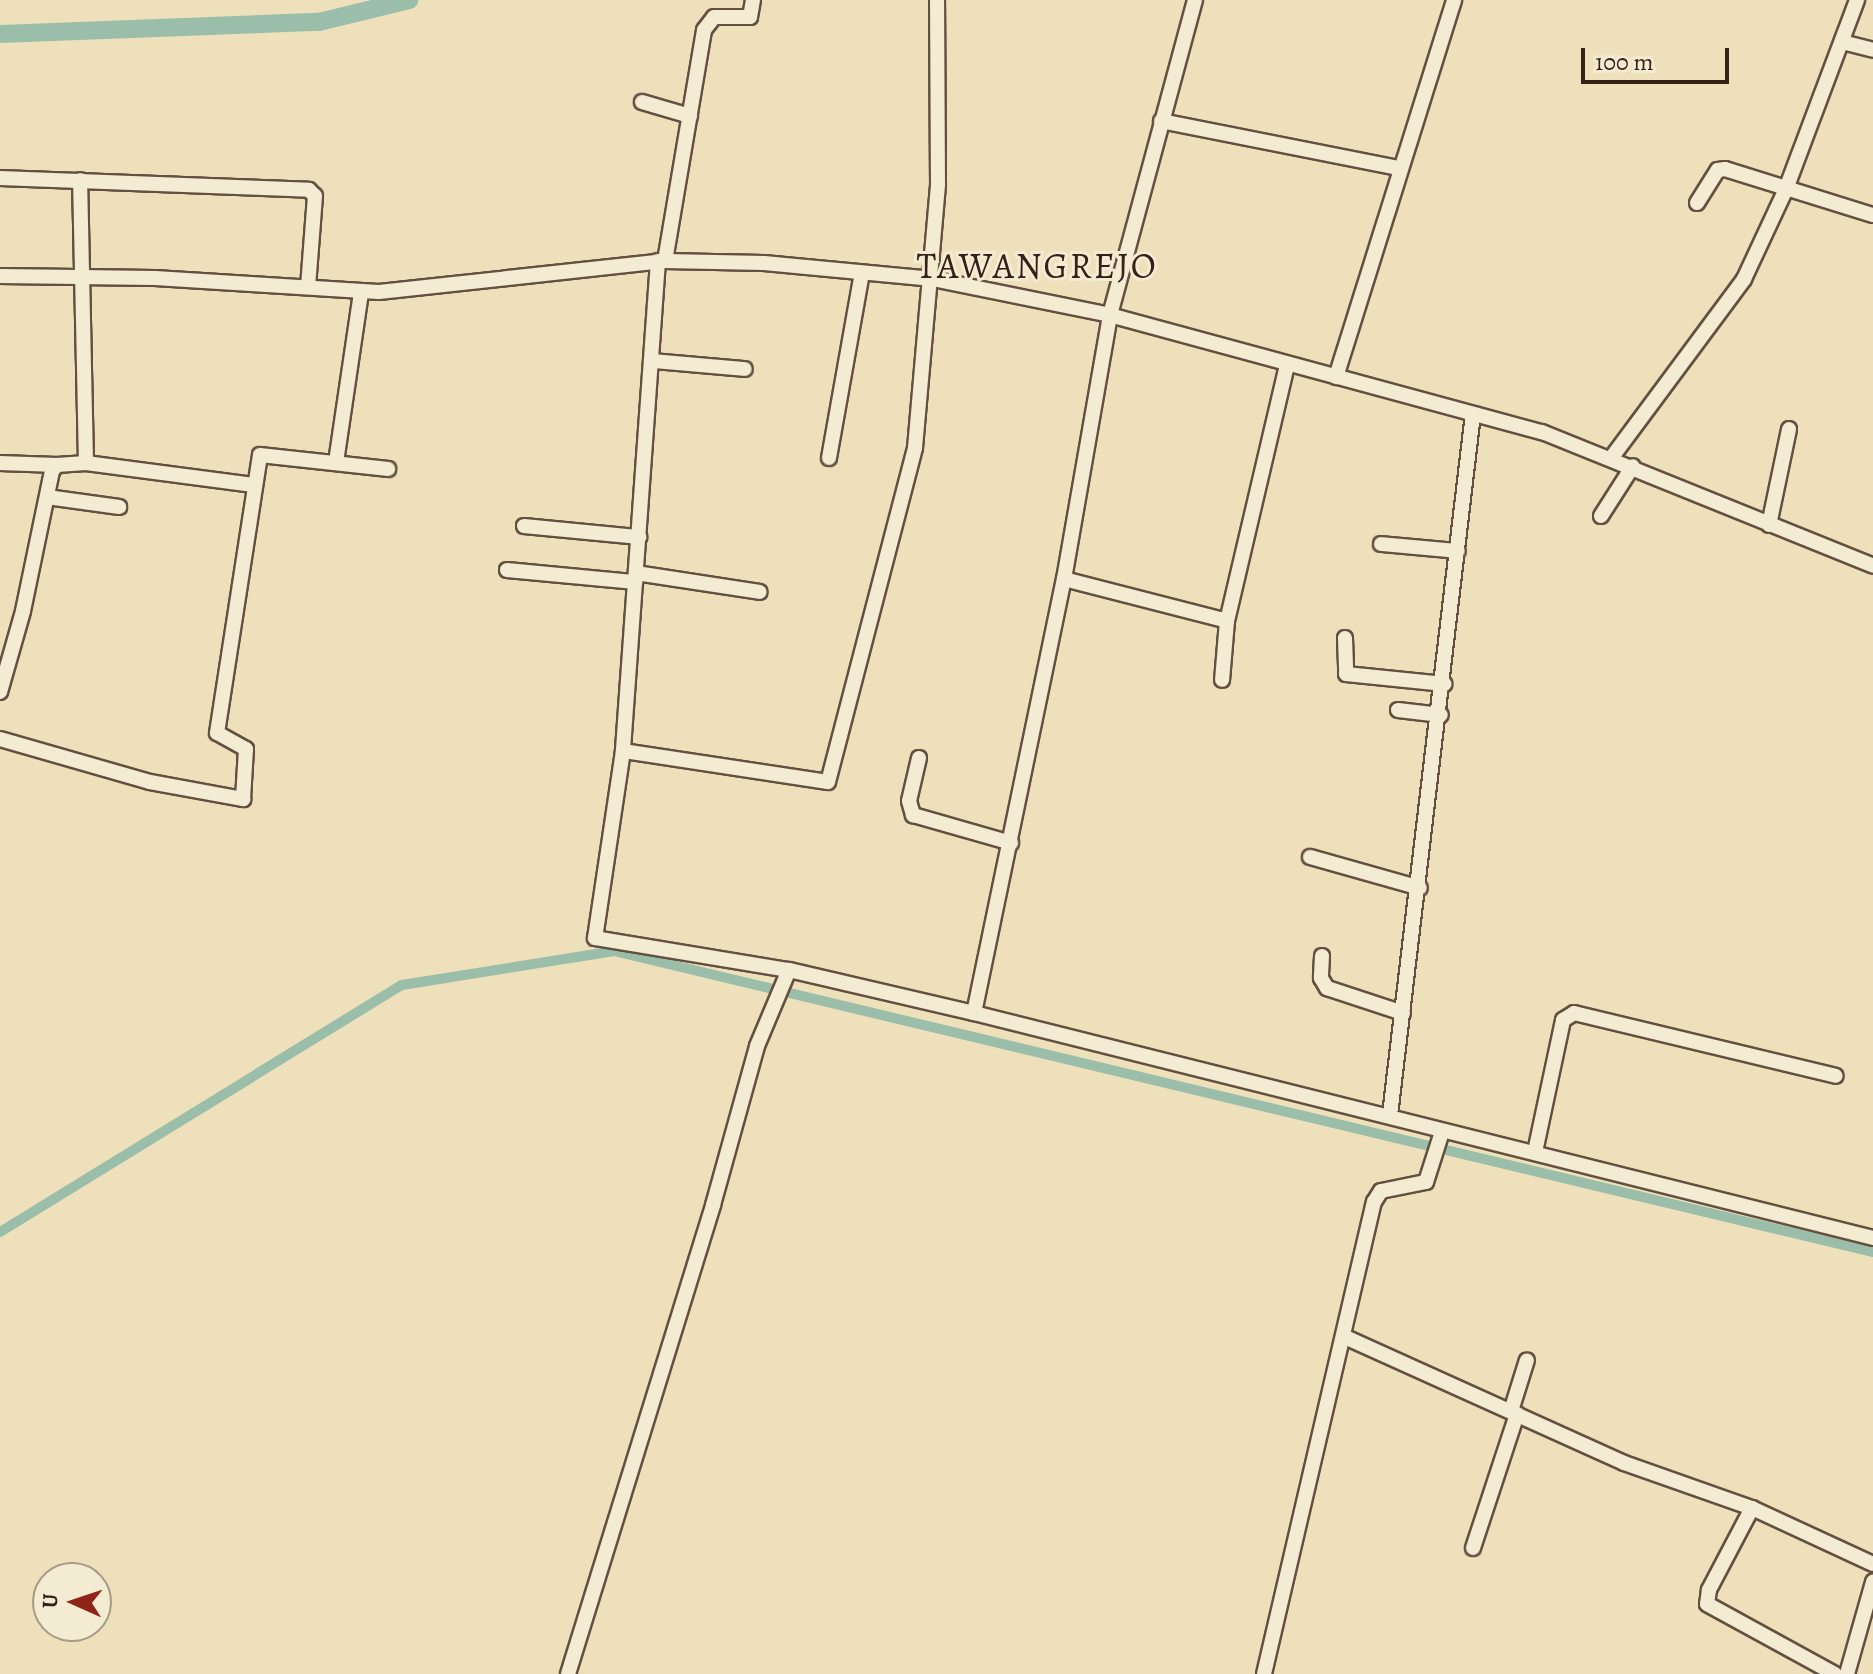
<!DOCTYPE html>
<html>
<head>
<meta charset="utf-8">
<style>
	body { margin:0 }
	#map { position:relative; width:1873px; height:1674px; overflow:hidden; background:#ede0ba; font-family:Alegreya,serif }
	div>[style] { position:absolute }
	[style*='--x'] { left:calc(var(--x)*1px); top:calc(var(--y)*1px); width:calc(var(--w)*1px); rotate:calc(var(--a)*1deg) }
	.canal>* { height:10px; margin:-5px; padding:0 5px; transform-origin:5px; border-radius:5px; background:#9abeaa }
	.river>* { height:18px; margin:-9px; padding:0 9px; transform-origin:9px; border-radius:9px; background:#9abeaa }
	.roads { filter:drop-shadow(2px 0 #645040) drop-shadow(-2px 0 #645040) drop-shadow(0 2px #645040) drop-shadow(0 -2px #645040) }
	.minor>* { height:14px; margin:-7px; padding:0 7px; transform-origin:7px; border-radius:7px; background:#f3ebd2 }
	span { translate:-50% -50%; white-space:nowrap; text-align:center; line-height:1.15; -webkit-text-stroke:6px #f3ebd2; paint-order:stroke }
	.quarter-label { font-size:36px; color:#372017; letter-spacing:2px }
	.north { position:absolute; left:32px; top:1562px; width:80px; height:80px; box-sizing:border-box; background:#f3ebd2; border:2px solid #a89a87; border-radius:50%; rotate:273deg; font-size:22px; font-weight:700; line-height:32px; text-align:center; color:#372017 }
	.north::after { content:''; display:block; margin:auto; width:28px; height:36px; background:#8f2418; clip-path:polygon(50% 0,100% 100%,50% 72%,0 100%) }
	.scale { position:absolute; left:1581px; top:48px; width:148px; height:36px; box-sizing:border-box; border:4px solid #372017; border-top:0; padding-left:10px; font-size:24px; line-height:28px; white-space:nowrap; color:#372017; -webkit-text-stroke:6px #f3ebd2; paint-order:stroke }
</style>
</head>
<body>
<div id="map">
	<div class="canal">
		<div style="--x:0;--y:1232;--w:472;--a:-31.6"></div>
		<div style="--x:402;--y:985;--w:215;--a:-9.1"></div>
		<div style="--x:614;--y:951;--w:1294;--a:13.45"></div>
	</div>
	<div class="river">
		<div style="--x:0;--y:34;--w:319;--a:-2.2"></div>
		<div style="--x:319;--y:22;--w:93;--a:-13.7"></div>
	</div>
	<div class="roads">
		<div class="minor">
			<div style="--x:1842;--y:42;--w:32;--a:14"></div>
			<div style="--x:642;--y:102;--w:50;--a:16.3"></div>
			<div style="--x:1161;--y:121;--w:242;--a:11.2"></div>
			<div style="--x:0;--y:178;--w:309;--a:2.2"></div>
			<div style="--x:309;--y:190;--w:8;--a:45"></div>
			<div style="--x:315;--y:196;--w:91;--a:94.4"></div>
			<div style="--x:1697;--y:203;--w:39;--a:-58"></div>
			<div style="--x:1718;--y:170;--w:7;--a:-8"></div>
			<div style="--x:1725;--y:169;--w:155;--a:17.3"></div>
			<div style="--x:658;--y:261;--w:491;--a:94.1"></div>
			<div style="--x:623;--y:751;--w:189;--a:98.5"></div>
			<div style="--x:595;--y:938;--w:197;--a:9.4"></div>
			<div style="--x:789;--y:970;--w:190;--a:13.1"></div>
			<div style="--x:974;--y:1013;--w:927;--a:14.05"></div>
			<div style="--x:665;--y:261;--w:234;--a:-80.4"></div>
			<div style="--x:704;--y:30;--w:16;--a:-52"></div>
			<div style="--x:714;--y:17;--w:36;--a:0"></div>
			<div style="--x:750;--y:17;--w:17;--a:-80"></div>
			<div style="--x:0;--y:276;--w:155;--a:0.7"></div>
			<div style="--x:155;--y:278;--w:224;--a:3.6"></div>
			<div style="--x:379;--y:292;--w:288;--a:-6.2"></div>
			<div style="--x:665;--y:261;--w:99;--a:1.2"></div>
			<div style="--x:764;--y:263;--w:170;--a:5.4"></div>
			<div style="--x:933;--y:279;--w:181;--a:11.5"></div>
			<div style="--x:1110;--y:315;--w:448;--a:15.2"></div>
			<div style="--x:1542;--y:432;--w:357;--a:22"></div>
			<div style="--x:653;--y:361;--w:92;--a:5"></div>
			<div style="--x:1336;--y:377;--w:395;--a:-72.6"></div>
			<div style="--x:1612;--y:457;--w:222;--a:-53.4"></div>
			<div style="--x:1744;--y:279;--w:99;--a:-65"></div>
			<div style="--x:1786;--y:189;--w:202;--a:-69.4"></div>
			<div style="--x:829;--y:458;--w:188;--a:-79.9"></div>
			<div style="--x:336;--y:462;--w:172;--a:-81.6"></div>
			<div style="--x:0;--y:463;--w:57;--a:2"></div>
			<div style="--x:86;--y:463;--w:169;--a:7.5"></div>
			<div style="--x:47;--y:497;--w:73;--a:7.9"></div>
			<div style="--x:1601;--y:516;--w:59;--a:-57.4"></div>
			<div style="--x:1769;--y:525;--w:98;--a:-78.2"></div>
			<div style="--x:524;--y:526;--w:116;--a:5.5"></div>
			<div style="--x:1381;--y:544;--w:77;--a:5.2"></div>
			<div style="--x:507;--y:570;--w:129;--a:5.4"></div>
			<div style="--x:636;--y:573;--w:125;--a:8.7"></div>
			<div style="--x:1064;--y:579;--w:168;--a:14.4"></div>
			<div style="--x:1227;--y:621;--w:59;--a:94.8"></div>
			<div style="--x:1227;--y:621;--w:263;--a:-76.8"></div>
			<div style="--x:1345;--y:638;--w:36;--a:88"></div>
			<div style="--x:1346;--y:674;--w:99;--a:5.8"></div>
			<div style="--x:0;--y:692;--w:84;--a:-74.1"></div>
			<div style="--x:23;--y:611;--w:143;--a:-78.3"></div>
			<div style="--x:52;--y:471;--w:8;--a:-50"></div>
			<div style="--x:57;--y:465;--w:29;--a:-4"></div>
			<div style="--x:86;--y:463;--w:283;--a:-91.2"></div>
			<div style="--x:1398;--y:710;--w:43;--a:6.6"></div>
			<div style="--x:0;--y:739;--w:156;--a:16"></div>
			<div style="--x:150;--y:782;--w:95;--a:10.4"></div>
			<div style="--x:243;--y:799;--w:50;--a:-86.6"></div>
			<div style="--x:246;--y:749;--w:33;--a:-151"></div>
			<div style="--x:217;--y:733;--w:281;--a:-81.2"></div>
			<div style="--x:260;--y:455;--w:129;--a:6.2"></div>
			<div style="--x:623;--y:751;--w:207;--a:8.6"></div>
			<div style="--x:828;--y:782;--w:345;--a:-75.4"></div>
			<div style="--x:915;--y:448;--w:265;--a:-85"></div>
			<div style="--x:938;--y:184;--w:184;--a:-90.3"></div>
			<div style="--x:919;--y:758;--w:44;--a:103.1"></div>
			<div style="--x:909;--y:801;--w:15;--a:74"></div>
			<div style="--x:913;--y:815;--w:102;--a:15.9"></div>
			<div style="--x:1310;--y:857;--w:114;--a:15.7"></div>
			<div style="--x:1322;--y:956;--w:22;--a:93"></div>
			<div style="--x:1321;--y:978;--w:12;--a:59"></div>
			<div style="--x:1327;--y:988;--w:80;--a:18.2"></div>
			<div style="--x:974;--y:1013;--w:443;--a:-78.3"></div>
			<div style="--x:1064;--y:579;--w:268;--a:-80.1"></div>
			<div style="--x:1110;--y:315;--w:326;--a:-74.9"></div>
			<div style="--x:1390;--y:1115;--w:706;--a:-83.25"></div>
			<div style="--x:1535;--y:1152;--w:135;--a:-78"></div>
			<div style="--x:1563;--y:1020;--w:13;--a:-32"></div>
			<div style="--x:1574;--y:1013;--w:269;--a:13.5"></div>
			<div style="--x:1345;--y:1337;--w:306;--a:24.3"></div>
			<div style="--x:1624;--y:1463;--w:136;--a:19.4"></div>
			<div style="--x:1752;--y:1508;--w:133;--a:24.8"></div>
			<div style="--x:1511;--y:1411;--w:53;--a:-72.6"></div>
			<div style="--x:1752;--y:1508;--w:93;--a:117.7"></div>
			<div style="--x:1709;--y:1590;--w:14;--a:98"></div>
			<div style="--x:1707;--y:1604;--w:146;--a:28.7"></div>
			<div style="--x:1473;--y:1548;--w:141;--a:-71.8"></div>
			<div style="--x:568;--y:1674;--w:491;--a:-72.8"></div>
			<div style="--x:713;--y:1205;--w:165;--a:-74.5"></div>
			<div style="--x:757;--y:1046;--w:82;--a:-67.2"></div>
			<div style="--x:1264;--y:1674;--w:485;--a:-76.9"></div>
			<div style="--x:1374;--y:1202;--w:13;--a:-58"></div>
			<div style="--x:1381;--y:1191;--w:46;--a:-11.3"></div>
			<div style="--x:1426;--y:1182;--w:52;--a:-72.3"></div>
			<div style="--x:1847;--y:1674;--w:96;--a:-74.2"></div>
		</div>
	</div>
	<div class="quarter-label">
		<span style="left:1037px;top:266px">TAWANGREJO</span>
	</div>
	<div class="north">U</div>
	<div class="scale">100 m</div>
</div>
</body>
</html>
